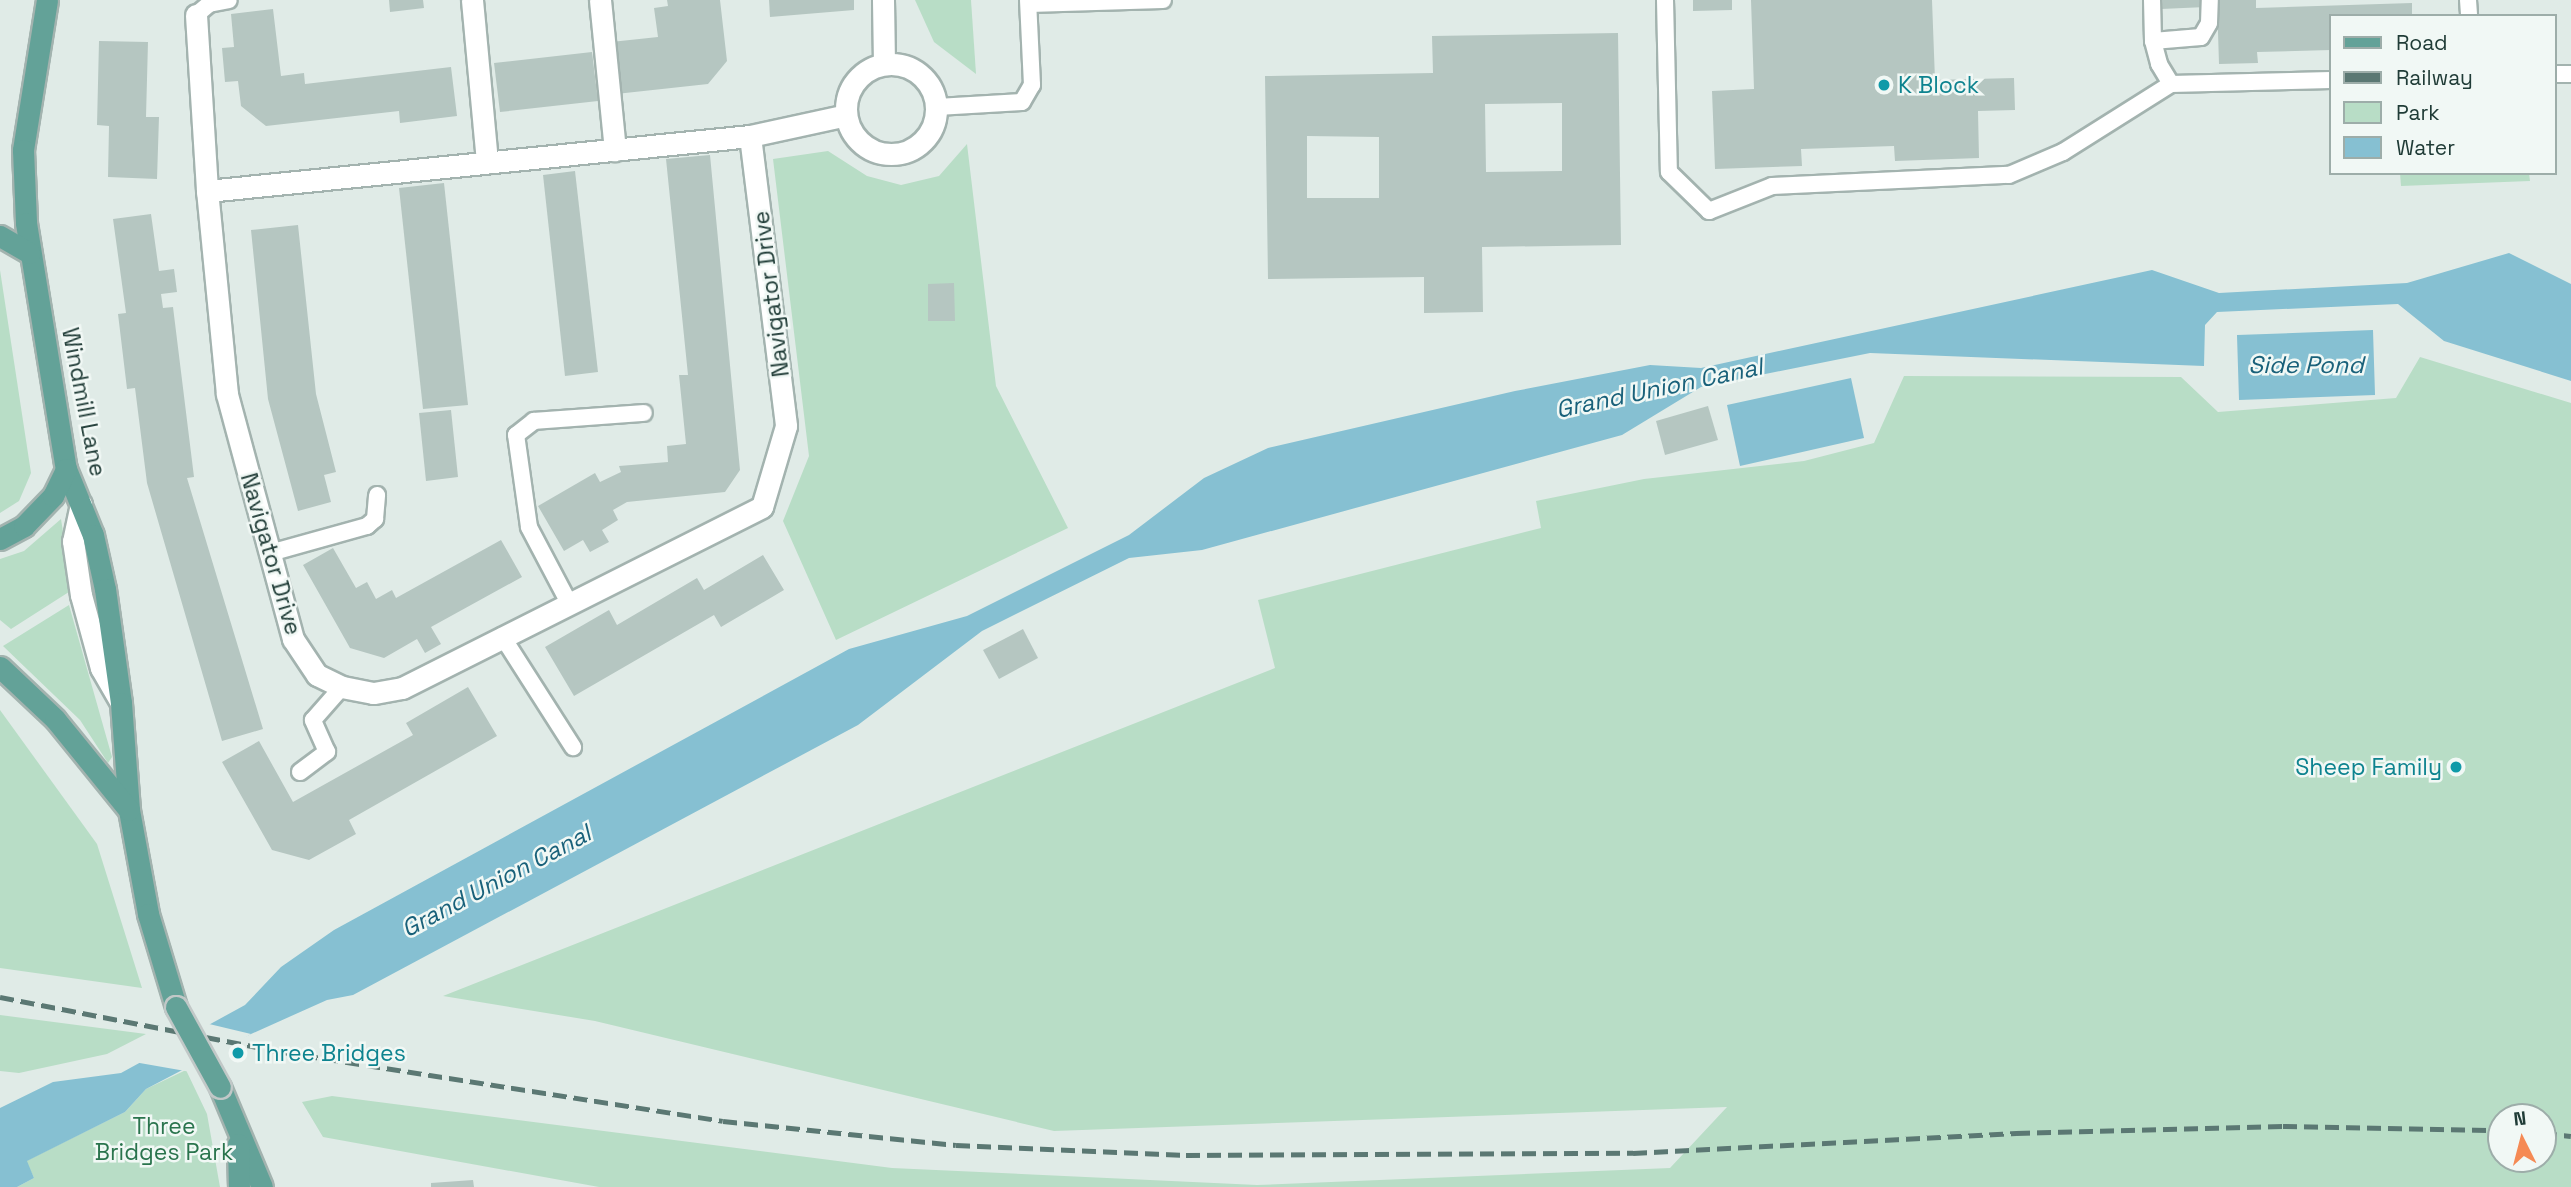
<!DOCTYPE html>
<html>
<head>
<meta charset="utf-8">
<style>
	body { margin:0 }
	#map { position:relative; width:2571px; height:1187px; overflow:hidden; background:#e0ebe7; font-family:"Space Grotesk",sans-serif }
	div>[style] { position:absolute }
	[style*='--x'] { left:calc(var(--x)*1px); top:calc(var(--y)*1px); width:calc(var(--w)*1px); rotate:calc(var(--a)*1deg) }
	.green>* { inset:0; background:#b8ddc6 }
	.water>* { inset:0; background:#86c0d2 }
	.pier>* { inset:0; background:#e0ebe7 }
	.building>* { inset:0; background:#b5c6c1 }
	.roads { filter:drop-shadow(2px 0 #a3b3af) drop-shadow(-2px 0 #a3b3af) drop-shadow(0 2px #a3b3af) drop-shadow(0 -2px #a3b3af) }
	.lane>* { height:16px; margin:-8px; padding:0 8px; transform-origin:8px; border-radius:8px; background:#fff }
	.street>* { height:21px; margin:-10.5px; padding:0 10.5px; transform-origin:10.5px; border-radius:10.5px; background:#fff }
	.street>.ring { margin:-10.5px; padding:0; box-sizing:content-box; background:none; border:21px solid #fff; border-radius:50% }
	.primary>* { height:21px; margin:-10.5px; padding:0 10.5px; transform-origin:10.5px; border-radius:10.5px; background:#63a298 }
	.rail>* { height:5px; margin-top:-2.5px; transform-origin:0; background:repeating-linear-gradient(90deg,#5b7873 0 14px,transparent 0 21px) }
	.bridges { filter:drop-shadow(2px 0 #c1c8c7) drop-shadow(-2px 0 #c1c8c7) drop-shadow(0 2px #c1c8c7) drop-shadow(0 -2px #c1c8c7) }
	.primary-bridge>* { height:21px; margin:-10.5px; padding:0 10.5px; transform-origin:10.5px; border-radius:10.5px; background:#63a298 }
	.dots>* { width:19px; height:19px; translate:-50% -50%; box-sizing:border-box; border:4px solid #f1f8f5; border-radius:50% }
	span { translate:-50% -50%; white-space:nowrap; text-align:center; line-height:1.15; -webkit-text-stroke:5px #f1f8f5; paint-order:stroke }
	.culture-label { font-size:23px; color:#0d838f }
	.left { translate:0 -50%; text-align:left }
	.right { translate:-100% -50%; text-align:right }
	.street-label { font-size:23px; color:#203c37 }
	.park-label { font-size:23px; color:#2a744d }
	.water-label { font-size:24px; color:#19617a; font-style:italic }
	.legend { position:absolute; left:2329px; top:14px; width:228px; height:161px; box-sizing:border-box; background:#f1f8f5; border:2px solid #9dada9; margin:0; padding:9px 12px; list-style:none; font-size:21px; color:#203c37 }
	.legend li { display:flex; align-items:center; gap:14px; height:35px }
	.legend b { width:35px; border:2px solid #9dada9 }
	.north { position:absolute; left:2487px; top:1103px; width:70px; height:70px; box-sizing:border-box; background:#f1f8f5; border:2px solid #9dada9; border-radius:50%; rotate:354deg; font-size:19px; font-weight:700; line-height:28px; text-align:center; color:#203c37 }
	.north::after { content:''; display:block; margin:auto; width:24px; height:32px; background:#f58a54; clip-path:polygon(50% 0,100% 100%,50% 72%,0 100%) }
</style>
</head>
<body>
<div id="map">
	<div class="green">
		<div style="clip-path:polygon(915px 0,971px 0,976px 74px,934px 42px)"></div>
		<div style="clip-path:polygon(967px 144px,996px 386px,1068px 528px,836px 640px,783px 521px,809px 456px,773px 159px,828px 151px,867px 176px,901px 185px,939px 176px)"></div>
		<div style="clip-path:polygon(2400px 173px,2529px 173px,2530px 181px,2401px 186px)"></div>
		<div style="clip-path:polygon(0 270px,31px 473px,19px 501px,0 513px)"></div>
		<div style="clip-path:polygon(evenodd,2420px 357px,2571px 403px,2571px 1187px,599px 1187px,323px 1137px,302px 1102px,332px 1096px,892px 1168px,1257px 1185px,1670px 1168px,1727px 1107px,1054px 1131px,595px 1021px,443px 996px,1275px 668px,1258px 600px,1541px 528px,1536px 501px,1644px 479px,1804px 461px,1874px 443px,1904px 376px,2181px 377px,2218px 412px,2396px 398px,2420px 357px,2501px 1117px,2543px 1117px,2543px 1159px,2501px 1159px,2501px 1117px)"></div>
		<div style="clip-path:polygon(61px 519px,72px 590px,11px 629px,0 620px,0 559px,24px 551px)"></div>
		<div style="clip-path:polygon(69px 605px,112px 757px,108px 763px,80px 720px,3px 646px)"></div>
		<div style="clip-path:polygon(0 710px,97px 844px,142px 988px,0 968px)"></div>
		<div style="clip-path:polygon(0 1015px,146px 1034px,107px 1054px,19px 1073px,0 1071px)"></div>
		<div style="clip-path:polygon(186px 1070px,207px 1114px,220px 1187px,17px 1187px,34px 1178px,26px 1161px,125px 1112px,146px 1089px)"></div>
	</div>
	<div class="water">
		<div style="clip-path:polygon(2509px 253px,2571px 284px,2571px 381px,2444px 341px,2398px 304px,2217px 312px,2205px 325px,2204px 366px,1870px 353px,1701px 387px,1622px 435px,1202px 550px,1129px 558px,982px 631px,858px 725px,353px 995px,327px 1000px,251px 1034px,146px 1089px,125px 1112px,27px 1161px,34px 1178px,17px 1187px,0 1187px,0 1108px,53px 1082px,121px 1073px,245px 1005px,281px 967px,334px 930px,849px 649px,967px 616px,1129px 535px,1204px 478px,1268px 448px,1515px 391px,1650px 365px,1701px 368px,2152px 270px,2219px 293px,2407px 283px)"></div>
		<div style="clip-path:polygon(2373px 330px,2375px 395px,2239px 400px,2237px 335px)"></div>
		<div style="clip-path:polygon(1851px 378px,1864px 438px,1740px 466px,1727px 405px)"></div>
	</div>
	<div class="pier">
		<div style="clip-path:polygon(205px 1023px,251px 1034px,191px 1072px,134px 1062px)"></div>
	</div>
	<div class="building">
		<div style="clip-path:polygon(389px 0,423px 0,424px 8px,390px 12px)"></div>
		<div style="clip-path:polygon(667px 0,720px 0,727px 61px,708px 84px,616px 94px,611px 42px,658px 37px,654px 8px,668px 6px)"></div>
		<div style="clip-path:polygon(769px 0,854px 0,854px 10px,770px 17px)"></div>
		<div style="clip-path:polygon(1693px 0,1732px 0,1732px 10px,1693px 11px)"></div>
		<div style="clip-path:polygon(1751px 0,1932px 0,1935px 80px,2014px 78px,2015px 110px,1978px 111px,1979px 158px,1895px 161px,1894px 146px,1801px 149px,1802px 166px,1715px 169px,1712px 91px,1754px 89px)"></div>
		<div style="clip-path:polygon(2161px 0,2206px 0,2206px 7px,2161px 9px)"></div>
		<div style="clip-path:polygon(2217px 0,2256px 0,2256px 8px,2412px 3px,2412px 16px,2331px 16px,2331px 50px,2257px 52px,2258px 63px,2219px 64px)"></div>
		<div style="clip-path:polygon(273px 9px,281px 76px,304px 73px,305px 84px,451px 67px,457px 116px,400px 123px,399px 111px,266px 126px,241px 106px,238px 81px,225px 82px,222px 48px,234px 47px,231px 14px)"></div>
		<div style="clip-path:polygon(evenodd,1618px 33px,1621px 245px,1482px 247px,1483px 312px,1424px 313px,1424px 277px,1268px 279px,1265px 76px,1433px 73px,1432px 36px,1618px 33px,1562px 103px,1562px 171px,1486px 172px,1485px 104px,1562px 103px,1618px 33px,1307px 136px,1379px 137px,1379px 198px,1307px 198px,1307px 136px)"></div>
		<div style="clip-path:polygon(99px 41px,148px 42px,146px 117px,159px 117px,157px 179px,108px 177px,109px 126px,97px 125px)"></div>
		<div style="clip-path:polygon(592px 52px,598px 101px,500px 112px,494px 63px)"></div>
		<div style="clip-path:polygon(710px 155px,740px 470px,725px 492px,627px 502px,613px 510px,618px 520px,602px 530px,609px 542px,590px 552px,583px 540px,564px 551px,538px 506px,595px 473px,600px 482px,621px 472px,619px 466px,668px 462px,667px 446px,686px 444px,679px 375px,688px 375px,666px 159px)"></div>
		<div style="clip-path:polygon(575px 171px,598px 372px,565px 376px,543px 175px)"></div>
		<div style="clip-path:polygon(444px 183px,468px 405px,423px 409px,399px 188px)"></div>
		<div style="clip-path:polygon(151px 214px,159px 271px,174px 269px,177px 292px,161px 294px,163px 308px,173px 307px,194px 477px,187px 478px,263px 729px,222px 741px,147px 483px,135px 388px,127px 389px,118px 314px,126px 313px,113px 219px)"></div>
		<div style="clip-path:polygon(298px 225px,316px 394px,336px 472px,324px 475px,331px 502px,298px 511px,268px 399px,251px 230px)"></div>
		<div style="clip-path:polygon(954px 283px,955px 321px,928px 321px,928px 284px)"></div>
		<div style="clip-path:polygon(1708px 406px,1718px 440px,1665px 455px,1656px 421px)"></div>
		<div style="clip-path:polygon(451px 410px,458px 477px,426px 481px,419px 413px)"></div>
		<div style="clip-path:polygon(501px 540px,522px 577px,431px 627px,441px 644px,425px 653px,417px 639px,384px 658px,350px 648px,303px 565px,333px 548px,356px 588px,367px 582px,376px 599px,392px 590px,396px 598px)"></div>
		<div style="clip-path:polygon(763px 555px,784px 590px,721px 627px,714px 615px,574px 696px,545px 647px,609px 610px,617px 625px,697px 578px,704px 590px)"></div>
		<div style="clip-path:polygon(1023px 629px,1038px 658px,999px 679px,983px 650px)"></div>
		<div style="clip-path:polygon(468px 687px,497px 736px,349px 820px,356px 834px,309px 860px,272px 850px,222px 762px,259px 741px,293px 802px,413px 735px,406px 723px)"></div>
		<div style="clip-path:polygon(473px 1180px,474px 1187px,431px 1187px,431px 1183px)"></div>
	</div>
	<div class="roads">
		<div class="lane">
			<div style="--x:1665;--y:0;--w:172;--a:88.7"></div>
			<div style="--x:1669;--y:172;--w:56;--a:44.3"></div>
			<div style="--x:1709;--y:211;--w:68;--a:-21.6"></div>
			<div style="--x:1772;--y:186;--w:237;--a:-2.7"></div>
			<div style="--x:2009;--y:175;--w:59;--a:-23.1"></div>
			<div style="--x:2063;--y:152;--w:128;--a:-32.2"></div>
			<div style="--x:2171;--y:84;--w:160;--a:-1.4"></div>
			<div style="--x:2152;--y:0;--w:41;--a:88.6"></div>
			<div style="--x:2153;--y:41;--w:24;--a:75"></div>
			<div style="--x:2159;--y:64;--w:23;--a:59"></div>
			<div style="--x:2468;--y:0;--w:16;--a:86"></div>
			<div style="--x:1029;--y:4;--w:134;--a:-1.7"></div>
			<div style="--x:196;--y:15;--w:17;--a:-40"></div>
			<div style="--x:209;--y:4;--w:20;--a:-11"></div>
			<div style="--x:2153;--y:41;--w:48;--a:-4.8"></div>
			<div style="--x:2201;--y:37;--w:16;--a:-60"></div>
			<div style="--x:2209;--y:23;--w:23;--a:-88"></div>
			<div style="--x:2555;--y:74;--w:16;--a:0"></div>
			<div style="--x:937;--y:107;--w:85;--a:-3.4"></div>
			<div style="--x:1022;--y:102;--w:20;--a:-60"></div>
			<div style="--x:1032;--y:85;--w:85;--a:-92.7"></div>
			<div style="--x:270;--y:553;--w:101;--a:-15.6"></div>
			<div style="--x:367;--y:526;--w:11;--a:-41"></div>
			<div style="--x:375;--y:519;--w:24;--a:-85"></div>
			<div style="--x:569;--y:603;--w:86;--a:-117.8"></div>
			<div style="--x:529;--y:527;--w:93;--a:-98"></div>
			<div style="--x:516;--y:435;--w:23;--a:-38"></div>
			<div style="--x:534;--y:421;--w:110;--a:-4.2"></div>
			<div style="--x:502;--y:636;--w:132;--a:57.4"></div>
			<div style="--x:300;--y:772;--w:34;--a:-37"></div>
			<div style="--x:327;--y:752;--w:35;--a:-114"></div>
			<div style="--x:313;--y:720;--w:44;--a:-48.7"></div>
		</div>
		<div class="street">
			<div style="--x:472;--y:0;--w:163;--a:84.7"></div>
			<div style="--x:600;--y:0;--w:151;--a:84.3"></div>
			<div style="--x:883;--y:0;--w:64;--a:89.1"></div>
			<div style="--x:196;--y:15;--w:176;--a:86.4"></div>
			<div class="ring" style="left:846px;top:64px;width:69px;height:69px"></div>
			<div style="--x:750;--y:136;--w:292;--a:82.9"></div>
			<div style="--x:786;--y:426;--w:84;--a:106.5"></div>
			<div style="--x:762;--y:507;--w:403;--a:153.3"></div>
			<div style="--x:402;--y:688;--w:29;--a:170"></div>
			<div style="--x:373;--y:693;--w:32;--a:-169"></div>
			<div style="--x:342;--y:687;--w:28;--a:-154"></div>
			<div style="--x:317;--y:675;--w:43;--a:-123.7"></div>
			<div style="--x:293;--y:639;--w:254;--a:-105.1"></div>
			<div style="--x:227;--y:394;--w:204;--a:-95.6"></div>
			<div style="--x:207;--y:191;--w:546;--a:-5.78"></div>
			<div style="--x:750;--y:136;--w:98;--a:-12.3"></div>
			<div style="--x:81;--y:504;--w:38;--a:102"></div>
			<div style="--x:73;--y:541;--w:55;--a:81.6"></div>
			<div style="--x:81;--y:595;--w:76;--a:74.7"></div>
			<div style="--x:101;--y:668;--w:38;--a:60"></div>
		</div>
		<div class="primary">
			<div style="--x:47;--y:0;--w:152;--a:99.1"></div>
			<div style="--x:23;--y:150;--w:73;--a:87.6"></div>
			<div style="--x:26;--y:223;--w:249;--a:80.8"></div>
			<div style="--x:66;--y:469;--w:71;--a:67.8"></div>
			<div style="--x:93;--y:535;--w:55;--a:77.5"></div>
			<div style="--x:105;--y:589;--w:115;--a:82"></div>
			<div style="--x:121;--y:703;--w:107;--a:85.7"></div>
			<div style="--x:129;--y:810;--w:106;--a:79.6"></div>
			<div style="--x:148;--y:914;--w:97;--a:73.2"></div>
			<div style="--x:0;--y:236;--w:34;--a:30"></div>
			<div style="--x:0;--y:539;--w:27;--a:-28"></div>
			<div style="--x:24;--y:526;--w:42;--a:-46"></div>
			<div style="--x:53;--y:496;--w:30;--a:-64"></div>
			<div style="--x:0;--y:667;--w:76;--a:43.4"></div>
			<div style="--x:55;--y:719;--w:117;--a:50.9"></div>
			<div style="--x:220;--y:1087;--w:108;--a:67.2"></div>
			<div style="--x:238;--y:1144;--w:43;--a:88.7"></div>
		</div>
	</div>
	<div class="rail">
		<div style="--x:0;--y:997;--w:288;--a:11"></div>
		<div style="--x:283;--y:1052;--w:445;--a:8.9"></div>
		<div style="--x:723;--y:1121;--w:234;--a:5.9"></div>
		<div style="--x:956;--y:1145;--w:230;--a:2.5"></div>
		<div style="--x:1186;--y:1155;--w:447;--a:-0.3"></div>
		<div style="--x:1633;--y:1153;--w:384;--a:-3"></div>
		<div style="--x:2016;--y:1133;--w:267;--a:-1.5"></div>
		<div style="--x:2283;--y:1126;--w:218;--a:1.1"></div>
		<div style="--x:2543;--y:1133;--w:28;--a:6"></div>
	</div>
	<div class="bridges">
		<div class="primary-bridge">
			<div style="--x:176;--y:1007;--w:91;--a:61.2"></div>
		</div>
	</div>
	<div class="dots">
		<div style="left:1884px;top:85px;background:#0f9aa8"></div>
		<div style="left:2456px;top:767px;background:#0f9aa8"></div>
		<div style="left:238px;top:1053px;background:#0f9aa8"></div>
	</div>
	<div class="culture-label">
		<span class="left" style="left:1898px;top:85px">K Block</span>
		<span class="right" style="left:2442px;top:767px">Sheep Family</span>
		<span class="left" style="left:252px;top:1053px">Three Bridges</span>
	</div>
	<div class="street-label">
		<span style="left:771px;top:294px;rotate:-97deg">Navigator Drive</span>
		<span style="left:84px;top:402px;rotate:79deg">Windmill Lane</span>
		<span style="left:271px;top:554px;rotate:74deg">Navigator Drive</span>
	</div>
	<div class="park-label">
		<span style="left:164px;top:1139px">Three<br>Bridges Park</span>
	</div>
	<div class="water-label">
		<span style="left:2306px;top:365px">Side Pond</span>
		<span style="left:1659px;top:388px;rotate:-12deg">Grand Union Canal</span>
		<span style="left:496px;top:881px;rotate:-28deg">Grand Union Canal</span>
	</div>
	<ul class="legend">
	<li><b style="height:9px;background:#63a298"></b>Road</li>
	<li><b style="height:9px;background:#5b7873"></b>Railway</li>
	<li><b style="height:19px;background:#b8ddc6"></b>Park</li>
	<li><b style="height:19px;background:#86c0d2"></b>Water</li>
	</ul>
	<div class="north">N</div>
</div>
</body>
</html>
